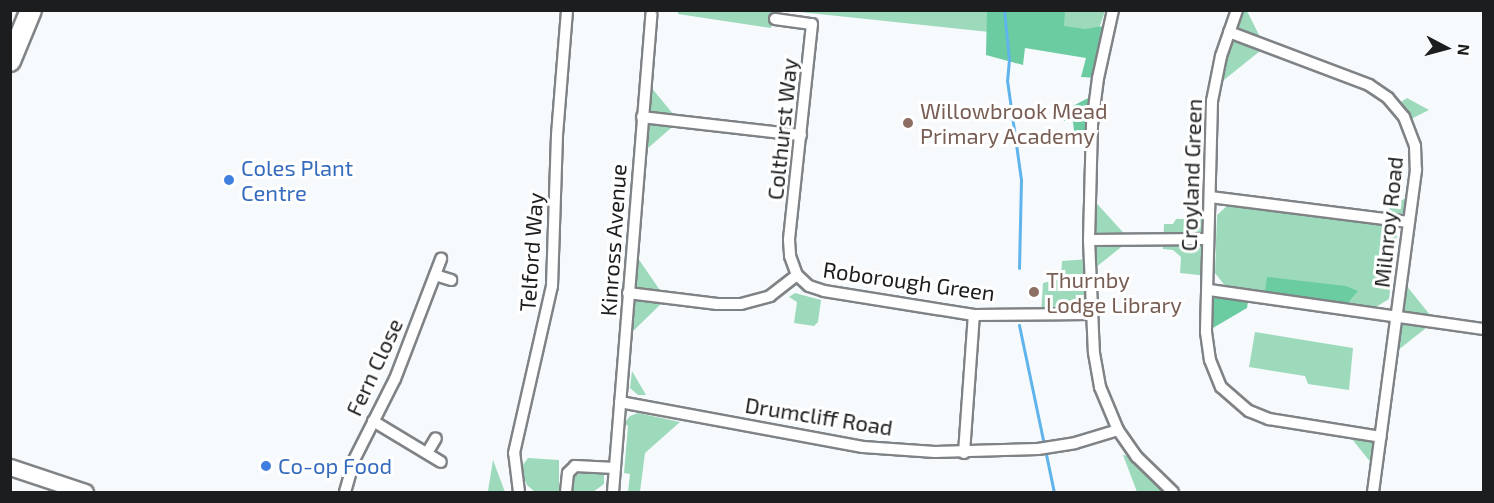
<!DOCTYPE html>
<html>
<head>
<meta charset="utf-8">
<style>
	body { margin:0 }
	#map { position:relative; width:1494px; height:503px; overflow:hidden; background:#f7fafd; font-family:"Exo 2",sans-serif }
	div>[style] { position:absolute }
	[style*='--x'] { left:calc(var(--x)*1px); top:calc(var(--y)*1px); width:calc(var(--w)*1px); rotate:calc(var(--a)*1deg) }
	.green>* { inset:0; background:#9ddabc }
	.forest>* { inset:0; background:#6acca0 }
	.stream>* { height:3px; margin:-1.5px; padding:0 1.5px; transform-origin:1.5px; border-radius:1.5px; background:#5fb4eb }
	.roads { filter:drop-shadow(2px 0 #808386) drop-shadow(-2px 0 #808386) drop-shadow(0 2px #808386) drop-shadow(0 -2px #808386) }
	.street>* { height:10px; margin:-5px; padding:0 5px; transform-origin:5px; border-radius:5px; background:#fff }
	.secondary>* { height:15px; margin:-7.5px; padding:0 7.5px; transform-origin:7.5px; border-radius:7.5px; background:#fff }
	.highway>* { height:20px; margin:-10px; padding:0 10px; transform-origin:10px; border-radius:10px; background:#fff }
	.dots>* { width:16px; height:16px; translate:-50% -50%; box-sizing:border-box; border:3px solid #fff; border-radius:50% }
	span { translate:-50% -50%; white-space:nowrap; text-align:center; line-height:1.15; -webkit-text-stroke:6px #fff; paint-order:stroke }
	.education-label { font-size:22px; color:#785e54 }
	.left { translate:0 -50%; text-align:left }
	.street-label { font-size:22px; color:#1c1d1e }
	.shop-label { font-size:22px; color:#366cbe }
	.frame { position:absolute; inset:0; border:12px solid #1c1d1e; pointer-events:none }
	.north { position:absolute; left:1416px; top:18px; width:60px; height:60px; -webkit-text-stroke:4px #fff; paint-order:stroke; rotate:96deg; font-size:16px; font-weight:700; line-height:24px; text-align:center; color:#1c1d1e }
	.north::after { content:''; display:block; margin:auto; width:21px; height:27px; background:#1c1d1e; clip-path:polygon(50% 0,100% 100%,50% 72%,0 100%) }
</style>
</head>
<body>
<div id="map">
	<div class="green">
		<div style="clip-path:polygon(678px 10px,775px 11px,771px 28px,678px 14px)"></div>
		<div style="clip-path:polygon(790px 11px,1105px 11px,1094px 43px)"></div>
		<div style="clip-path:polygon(1237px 11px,1247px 11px,1265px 47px,1214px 88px)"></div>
		<div style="clip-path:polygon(645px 80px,679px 121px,639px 156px)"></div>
		<div style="clip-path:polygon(1407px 98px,1429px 110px,1405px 122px,1395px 106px)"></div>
		<div style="clip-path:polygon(1413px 193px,1408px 222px,1378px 216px)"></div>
		<div style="clip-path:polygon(1090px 196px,1130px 240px,1090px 272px,1091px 312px,1041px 315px,1043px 283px,1061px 279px,1062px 261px,1089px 259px)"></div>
		<div style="clip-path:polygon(1210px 205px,1208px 276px,1180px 273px,1181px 257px,1173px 250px,1163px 249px,1164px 224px,1173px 224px,1176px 219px,1192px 219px)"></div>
		<div style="clip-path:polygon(1227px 206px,1387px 226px,1397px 235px,1389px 299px,1376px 307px,1226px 287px,1215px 273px,1217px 215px)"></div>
		<div style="clip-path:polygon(631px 248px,666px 299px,625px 339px)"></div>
		<div style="clip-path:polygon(1401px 279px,1435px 321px,1393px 354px)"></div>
		<div style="clip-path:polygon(795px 293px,821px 300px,818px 322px,814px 326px,794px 323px,797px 302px,789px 297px)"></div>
		<div style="clip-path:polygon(1255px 332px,1353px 348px,1349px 390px,1308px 384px,1305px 376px,1249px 367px)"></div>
		<div style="clip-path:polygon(632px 371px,646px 395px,638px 395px,630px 388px)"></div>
		<div style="clip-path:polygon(638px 413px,680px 422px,645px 453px,640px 492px,628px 492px,630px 474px,624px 473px,628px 426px,624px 423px,630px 416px)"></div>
		<div style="clip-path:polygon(1347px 433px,1381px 437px,1376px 469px)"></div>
		<div style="clip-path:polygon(1123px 455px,1137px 457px,1173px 492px,1137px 492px)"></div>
		<div style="clip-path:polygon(528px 458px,559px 460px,559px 492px,535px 492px,527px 485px,520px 469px)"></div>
		<div style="clip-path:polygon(493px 460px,505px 492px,488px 491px)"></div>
		<div style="clip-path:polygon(585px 472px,604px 473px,604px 484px,593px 492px,573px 492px,574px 476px)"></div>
	</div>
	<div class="forest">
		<div style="clip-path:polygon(987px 11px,1065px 11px,1064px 26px,1085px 29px,1110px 25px,1098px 78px,1081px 77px,1086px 58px,1025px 48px,1023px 65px,986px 55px)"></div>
		<div style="clip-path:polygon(1096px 94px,1091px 139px,1075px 139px,1073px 122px,1064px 121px,1063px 111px)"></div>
		<div style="clip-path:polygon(1267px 277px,1346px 286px,1358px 291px,1345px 306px,1265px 292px)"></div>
		<div style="clip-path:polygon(1209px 290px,1249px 295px,1247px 308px,1206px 332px)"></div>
	</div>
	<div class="stream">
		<div style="--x:1004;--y:10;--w:49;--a:84.2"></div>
		<div style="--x:1009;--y:59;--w:21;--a:95"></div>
		<div style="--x:1007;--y:80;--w:101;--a:82"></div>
		<div style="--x:1021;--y:180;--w:88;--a:91.3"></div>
		<div style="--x:1019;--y:325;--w:171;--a:78.2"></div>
	</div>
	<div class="roads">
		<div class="street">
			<div style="--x:1113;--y:10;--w:70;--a:102.4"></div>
			<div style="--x:1098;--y:78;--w:47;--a:97.3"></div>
			<div style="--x:1092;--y:125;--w:115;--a:91.5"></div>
			<div style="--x:1089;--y:240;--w:113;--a:87.5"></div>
			<div style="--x:1094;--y:353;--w:35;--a:80"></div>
			<div style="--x:1100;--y:387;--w:47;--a:67.3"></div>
			<div style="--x:1118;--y:430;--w:33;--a:55"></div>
			<div style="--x:1137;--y:457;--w:50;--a:44.2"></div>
			<div style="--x:1237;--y:10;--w:49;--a:109.2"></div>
			<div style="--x:1221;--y:56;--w:46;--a:101.3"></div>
			<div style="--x:1212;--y:101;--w:231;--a:91.5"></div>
			<div style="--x:1206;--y:332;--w:28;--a:82"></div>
			<div style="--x:1210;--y:360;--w:29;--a:68"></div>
			<div style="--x:1221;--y:387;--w:37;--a:41"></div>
			<div style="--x:1249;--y:411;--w:22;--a:22"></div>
			<div style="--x:1269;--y:419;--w:113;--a:9.1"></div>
			<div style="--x:775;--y:19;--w:37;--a:8"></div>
			<div style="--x:812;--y:24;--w:217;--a:96.1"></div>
			<div style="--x:789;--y:240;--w:16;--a:86"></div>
			<div style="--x:790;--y:256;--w:20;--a:70"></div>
			<div style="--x:1229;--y:32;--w:150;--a:20.7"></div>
			<div style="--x:1369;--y:85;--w:23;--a:34"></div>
			<div style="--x:1388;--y:98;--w:25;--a:50"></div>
			<div style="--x:1404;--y:117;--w:31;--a:69"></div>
			<div style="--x:1415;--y:146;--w:24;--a:88"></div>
			<div style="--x:1416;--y:170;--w:325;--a:97.6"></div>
			<div style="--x:642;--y:117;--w:160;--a:6.5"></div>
			<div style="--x:1210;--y:197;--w:200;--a:7.2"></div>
			<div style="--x:1089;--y:240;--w:119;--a:-0.5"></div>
			<div style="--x:435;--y:275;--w:17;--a:17"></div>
			<div style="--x:1209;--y:290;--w:278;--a:8.1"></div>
			<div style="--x:628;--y:293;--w:90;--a:7"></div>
			<div style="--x:717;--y:304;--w:24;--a:0"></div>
			<div style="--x:741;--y:304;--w:30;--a:-15"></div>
			<div style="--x:770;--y:296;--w:34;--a:-38"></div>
			<div style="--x:797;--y:275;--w:16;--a:43"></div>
			<div style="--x:809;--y:286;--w:16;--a:18"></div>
			<div style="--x:824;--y:291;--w:152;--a:9.1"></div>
			<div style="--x:974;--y:315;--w:117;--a:-0.5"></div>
			<div style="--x:620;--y:402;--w:247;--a:10.5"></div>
			<div style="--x:863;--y:447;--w:72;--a:4"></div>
			<div style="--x:935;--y:452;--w:103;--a:-1.7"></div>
			<div style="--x:1038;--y:449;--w:37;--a:-9"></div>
			<div style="--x:1075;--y:443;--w:45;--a:-16.8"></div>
			<div style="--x:373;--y:421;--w:79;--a:31.1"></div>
			<div style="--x:427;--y:453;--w:17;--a:-59"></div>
			<div style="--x:964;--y:453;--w:138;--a:-85.9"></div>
			<div style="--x:345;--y:492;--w:33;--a:-74"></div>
			<div style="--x:354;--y:460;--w:91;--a:-63.2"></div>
			<div style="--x:395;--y:379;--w:129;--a:-69"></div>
			<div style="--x:519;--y:492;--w:39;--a:-97"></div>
			<div style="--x:514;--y:453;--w:171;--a:-77.2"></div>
			<div style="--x:552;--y:286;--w:151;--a:-88.1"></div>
			<div style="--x:557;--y:135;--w:125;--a:-85.4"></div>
			<div style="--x:566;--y:492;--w:19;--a:-84"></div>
			<div style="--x:568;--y:473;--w:10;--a:-45"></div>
			<div style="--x:575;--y:466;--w:40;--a:2.9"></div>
			<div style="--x:613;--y:492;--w:479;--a:-85.4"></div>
		</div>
		<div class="secondary">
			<div style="--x:10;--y:467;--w:79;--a:18.4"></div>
		</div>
		<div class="highway">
			<div style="--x:10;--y:61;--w:55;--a:-67.6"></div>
		</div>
	</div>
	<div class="dots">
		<div style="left:908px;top:123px;background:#8d6e63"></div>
		<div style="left:229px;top:180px;background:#3f7fe0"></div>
		<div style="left:1034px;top:292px;background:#8d6e63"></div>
		<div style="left:266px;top:466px;background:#3f7fe0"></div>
	</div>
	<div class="education-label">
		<span class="left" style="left:920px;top:123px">Willowbrook Mead<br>Primary Academy</span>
		<span class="left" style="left:1046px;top:292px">Thurnby<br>Lodge Library</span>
	</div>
	<div class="street-label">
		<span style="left:782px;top:129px;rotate:-84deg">Colthurst Way</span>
		<span style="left:1191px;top:175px;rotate:-88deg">Croyland Green</span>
		<span style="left:1388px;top:222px;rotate:-84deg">Milnroy Road</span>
		<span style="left:613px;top:240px;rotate:-86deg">Kinross Avenue</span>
		<span style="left:531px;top:252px;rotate:-86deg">Telford Way</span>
		<span style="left:909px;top:281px;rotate:8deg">Roborough Green</span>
		<span style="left:374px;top:367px;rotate:-65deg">Fern Close</span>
		<span style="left:819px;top:416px;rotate:9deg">Drumcliff Road</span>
	</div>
	<div class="shop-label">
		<span class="left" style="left:241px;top:180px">Coles Plant<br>Centre</span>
		<span class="left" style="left:278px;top:466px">Co-op Food</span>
	</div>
	<div class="frame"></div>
	<div class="north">N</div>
</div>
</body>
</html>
